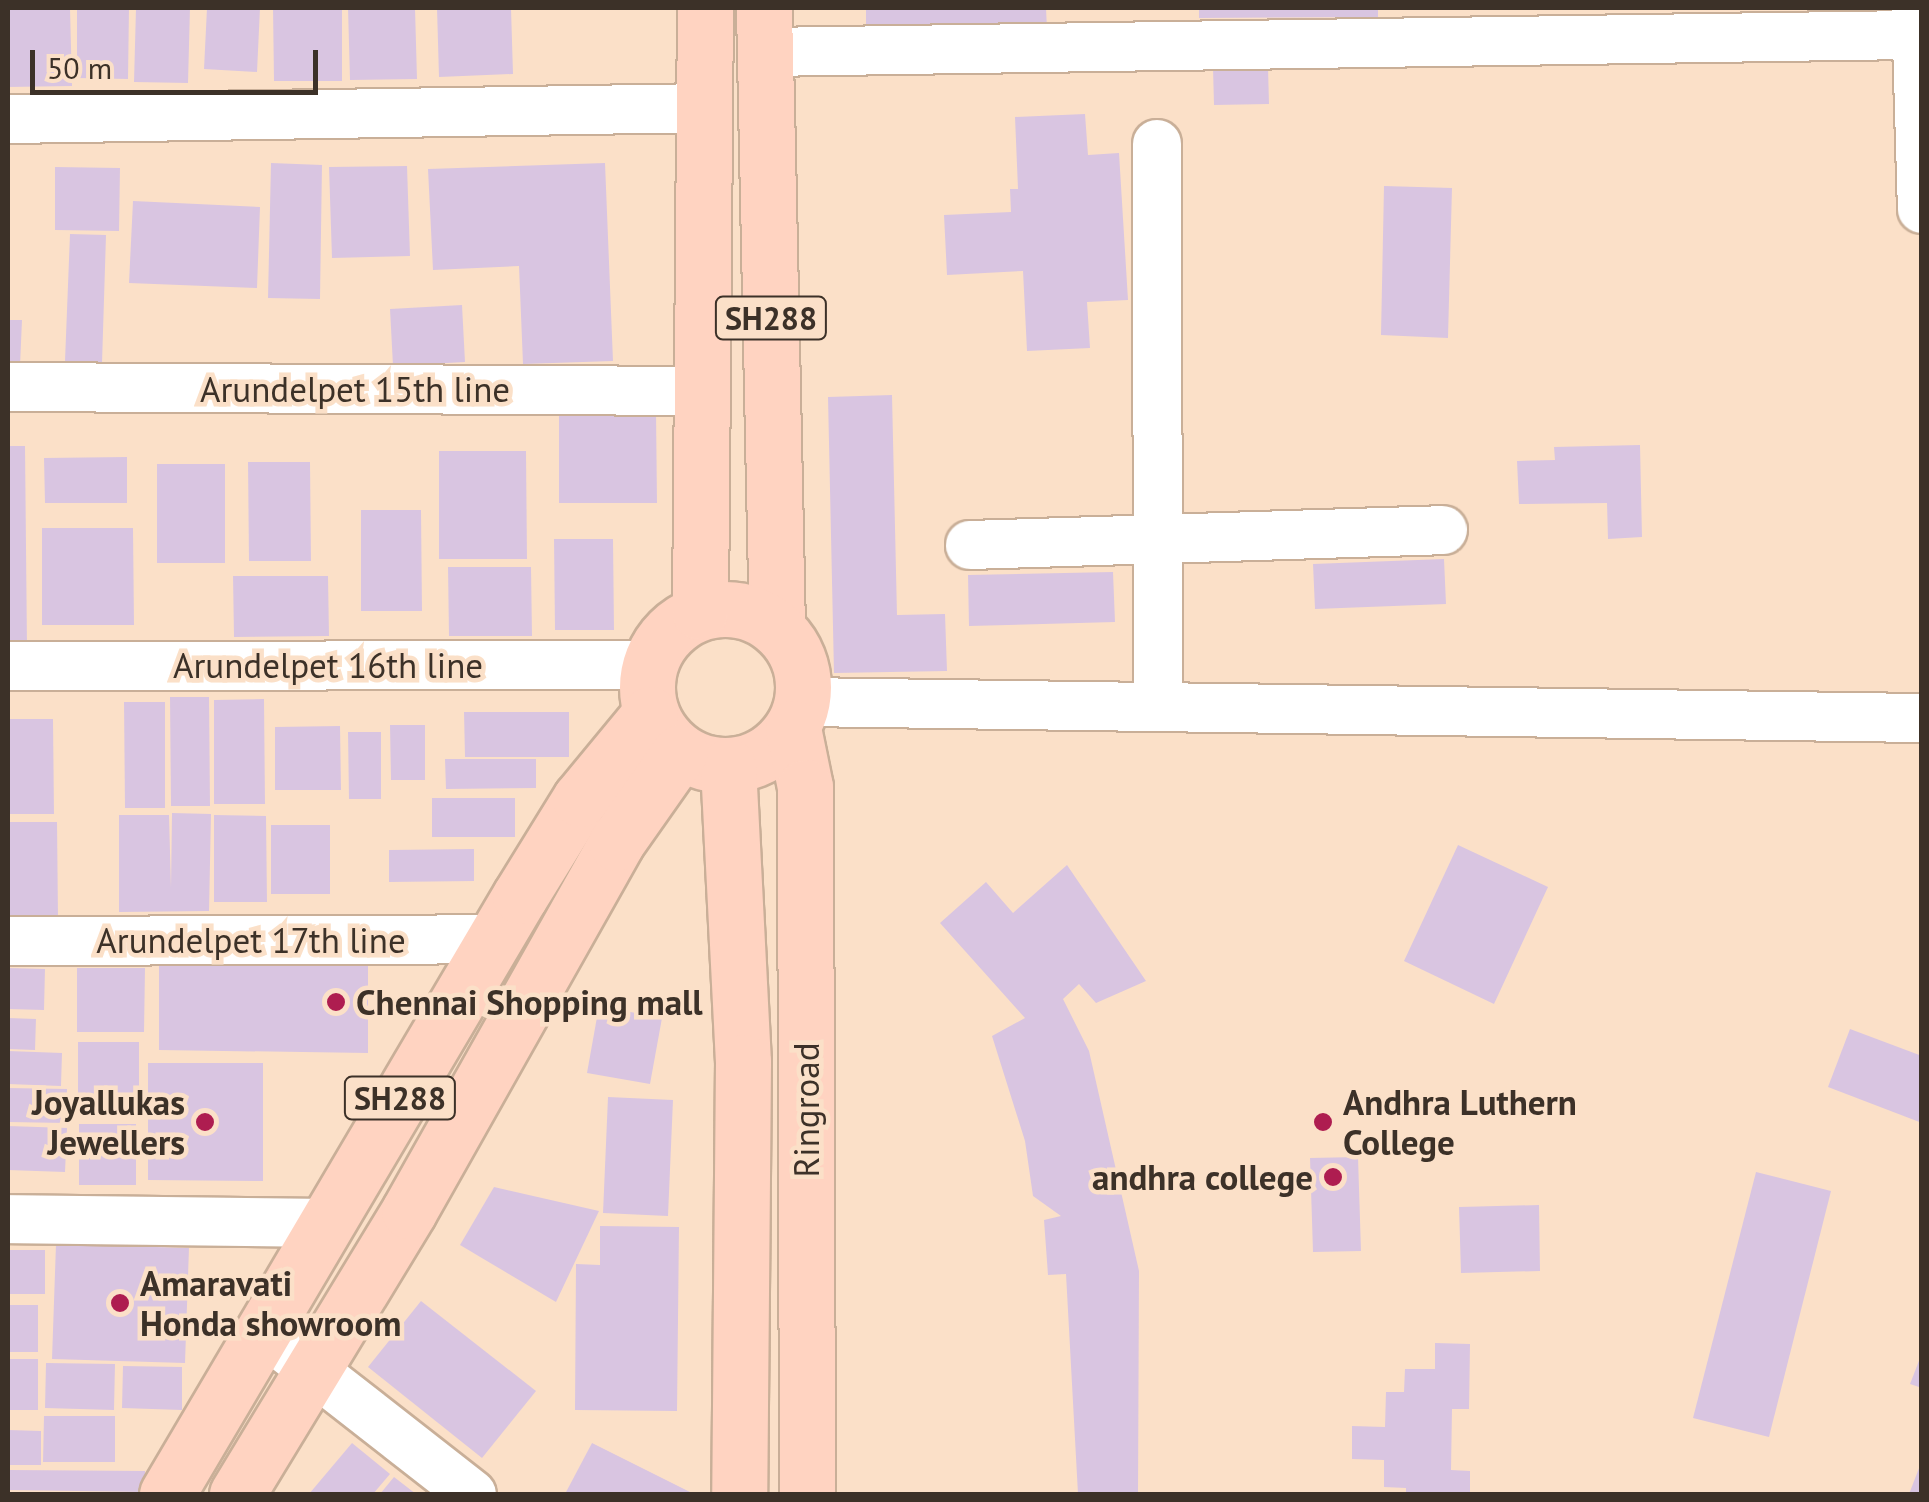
<!DOCTYPE html>
<html>
<head>
<meta charset="utf-8">
<style>
	body { margin:0 }
	#map { position:relative; width:1929px; height:1502px; overflow:hidden; background:#fbe0c8; font-family:"PT Sans",sans-serif }
	div>[style] { position:absolute }
	[style*='--x'] { left:calc(var(--x)*1px); top:calc(var(--y)*1px); width:calc(var(--w)*1px); rotate:calc(var(--a)*1deg) }
	.building>* { inset:0; background:#d9c5e1 }
	.roads { filter:drop-shadow(2px 0 #c9af98) drop-shadow(-2px 0 #c9af98) drop-shadow(0 2px #c9af98) drop-shadow(0 -2px #c9af98) }
	.minor>* { height:48px; margin:-24px; padding:0 24px; transform-origin:24px; border-radius:24px; background:#fff }
	.major>* { height:55px; margin:-27.5px; padding:0 27.5px; transform-origin:27.5px; border-radius:27.5px; background:#ffd3c1 }
	.major>.ring { margin:-27.5px; padding:0; box-sizing:content-box; background:none; border:55px solid #ffd3c1; border-radius:50% }
	.dots>* { width:28px; height:28px; translate:-50% -50%; box-sizing:border-box; border:5px solid #fbe0c8; border-radius:50% }
	span { translate:-50% -50%; white-space:nowrap; text-align:center; line-height:1.15; -webkit-text-stroke:9px #fbe0c8; paint-order:stroke }
	.shield-label span { padding:2px 8px; background:#fbe0c8; border:2px solid; border-radius:8px; -webkit-text-stroke-width:0 }
	.shield-label { font-size:32px; color:#3c3128; font-weight:700 }
	.street-label { font-size:35px; color:#3c3128 }
	.poi-label { font-size:35px; color:#3c3128; font-weight:700 }
	.left { translate:0 -50%; text-align:left }
	.right { translate:-100% -50%; text-align:right }
	.frame { position:absolute; inset:0; border:10px solid #3c3128; pointer-events:none }
	.scale { position:absolute; left:30px; top:50px; width:288px; height:45px; box-sizing:border-box; border:5px solid #3c3128; border-top:0; padding-left:12px; font-size:30px; line-height:35px; white-space:nowrap; color:#3c3128; -webkit-text-stroke:8px #fbe0c8; paint-order:stroke }
</style>
</head>
<body>
<div id="map">
	<div class="building">
		<div style="clip-path:polygon(8px 8px,70px 8px,72px 86px,8px 87px)"></div>
		<div style="clip-path:polygon(77px 8px,129px 8px,128px 79px,77px 78px)"></div>
		<div style="clip-path:polygon(136px 8px,190px 8px,188px 83px,134px 82px)"></div>
		<div style="clip-path:polygon(207px 8px,260px 8px,257px 72px,204px 69px)"></div>
		<div style="clip-path:polygon(273px 8px,342px 8px,342px 81px,274px 81px)"></div>
		<div style="clip-path:polygon(348px 8px,415px 8px,417px 79px,350px 80px)"></div>
		<div style="clip-path:polygon(437px 8px,511px 8px,513px 74px,439px 77px)"></div>
		<div style="clip-path:polygon(866px 8px,1046px 8px,1047px 29px,866px 32px)"></div>
		<div style="clip-path:polygon(1199px 8px,1378px 8px,1378px 17px,1199px 18px)"></div>
		<div style="clip-path:polygon(1268px 67px,1269px 104px,1214px 105px,1213px 68px)"></div>
		<div style="clip-path:polygon(1085px 114px,1088px 155px,1119px 153px,1128px 300px,1087px 302px,1090px 348px,1027px 351px,1023px 271px,947px 275px,944px 215px,1011px 212px,1010px 189px,1018px 189px,1015px 117px)"></div>
		<div style="clip-path:polygon(271px 163px,322px 165px,320px 299px,268px 298px)"></div>
		<div style="clip-path:polygon(605px 163px,613px 361px,523px 364px,519px 266px,433px 270px,428px 169px)"></div>
		<div style="clip-path:polygon(407px 166px,410px 256px,332px 258px,329px 167px)"></div>
		<div style="clip-path:polygon(55px 167px,120px 168px,119px 231px,55px 230px)"></div>
		<div style="clip-path:polygon(1384px 186px,1452px 188px,1448px 338px,1381px 335px)"></div>
		<div style="clip-path:polygon(133px 201px,260px 207px,257px 288px,129px 283px)"></div>
		<div style="clip-path:polygon(70px 234px,106px 235px,102px 363px,65px 361px)"></div>
		<div style="clip-path:polygon(462px 305px,465px 362px,393px 366px,390px 309px)"></div>
		<div style="clip-path:polygon(8px 320px,22px 320px,20px 366px,8px 365px)"></div>
		<div style="clip-path:polygon(892px 395px,897px 615px,945px 614px,947px 671px,834px 673px,828px 397px)"></div>
		<div style="clip-path:polygon(559px 411px,656px 411px,657px 503px,559px 503px)"></div>
		<div style="clip-path:polygon(1640px 445px,1642px 537px,1608px 539px,1607px 503px,1519px 504px,1517px 461px,1555px 460px,1554px 447px)"></div>
		<div style="clip-path:polygon(8px 446px,25px 446px,27px 646px,8px 646px)"></div>
		<div style="clip-path:polygon(439px 451px,526px 451px,527px 559px,439px 559px)"></div>
		<div style="clip-path:polygon(127px 457px,127px 503px,45px 503px,44px 458px)"></div>
		<div style="clip-path:polygon(248px 462px,310px 462px,311px 561px,249px 561px)"></div>
		<div style="clip-path:polygon(157px 464px,225px 464px,225px 563px,157px 563px)"></div>
		<div style="clip-path:polygon(361px 510px,421px 510px,422px 611px,361px 611px)"></div>
		<div style="clip-path:polygon(42px 528px,133px 528px,134px 625px,42px 625px)"></div>
		<div style="clip-path:polygon(554px 539px,613px 539px,614px 630px,555px 630px)"></div>
		<div style="clip-path:polygon(1444px 559px,1446px 604px,1315px 609px,1313px 564px)"></div>
		<div style="clip-path:polygon(448px 567px,531px 567px,532px 636px,449px 636px)"></div>
		<div style="clip-path:polygon(1113px 572px,1115px 622px,969px 626px,968px 575px)"></div>
		<div style="clip-path:polygon(233px 576px,328px 576px,329px 636px,234px 637px)"></div>
		<div style="clip-path:polygon(170px 697px,209px 697px,210px 806px,171px 806px)"></div>
		<div style="clip-path:polygon(264px 699px,265px 804px,214px 804px,214px 700px)"></div>
		<div style="clip-path:polygon(124px 702px,165px 702px,165px 808px,125px 808px)"></div>
		<div style="clip-path:polygon(464px 712px,569px 712px,569px 757px,465px 757px)"></div>
		<div style="clip-path:polygon(8px 719px,53px 719px,54px 814px,8px 814px)"></div>
		<div style="clip-path:polygon(390px 725px,425px 725px,425px 780px,391px 780px)"></div>
		<div style="clip-path:polygon(340px 726px,341px 790px,275px 790px,275px 727px)"></div>
		<div style="clip-path:polygon(348px 732px,381px 732px,381px 799px,349px 799px)"></div>
		<div style="clip-path:polygon(445px 759px,536px 759px,536px 788px,446px 789px)"></div>
		<div style="clip-path:polygon(432px 798px,515px 798px,515px 837px,432px 837px)"></div>
		<div style="clip-path:polygon(172px 813px,211px 814px,209px 911px,119px 912px,119px 815px,169px 815px,171px 888px)"></div>
		<div style="clip-path:polygon(214px 815px,266px 816px,267px 902px,214px 902px)"></div>
		<div style="clip-path:polygon(8px 822px,57px 822px,58px 917px,8px 917px)"></div>
		<div style="clip-path:polygon(271px 825px,330px 825px,330px 894px,271px 894px)"></div>
		<div style="clip-path:polygon(1458px 845px,1548px 887px,1494px 1004px,1404px 961px)"></div>
		<div style="clip-path:polygon(474px 849px,474px 881px,389px 882px,389px 850px)"></div>
		<div style="clip-path:polygon(1067px 865px,1146px 981px,1096px 1003px,1079px 984px,1063px 999px,1089px 1051px,1139px 1271px,1138px 1494px,1078px 1494px,1066px 1274px,1048px 1275px,1044px 1220px,1061px 1216px,1033px 1196px,1025px 1141px,992px 1036px,1025px 1018px,940px 923px,986px 882px,1013px 913px)"></div>
		<div style="clip-path:polygon(159px 955px,368px 956px,368px 1053px,159px 1050px)"></div>
		<div style="clip-path:polygon(8px 968px,45px 969px,44px 1010px,8px 1009px)"></div>
		<div style="clip-path:polygon(77px 968px,145px 968px,144px 1032px,77px 1032px)"></div>
		<div style="clip-path:polygon(599px 1006px,662px 1018px,650px 1084px,587px 1073px)"></div>
		<div style="clip-path:polygon(8px 1018px,36px 1019px,35px 1050px,8px 1049px)"></div>
		<div style="clip-path:polygon(1850px 1029px,1922px 1056px,1922px 1123px,1828px 1087px)"></div>
		<div style="clip-path:polygon(78px 1042px,139px 1042px,139px 1117px,78px 1117px)"></div>
		<div style="clip-path:polygon(8px 1051px,62px 1053px,61px 1086px,8px 1084px)"></div>
		<div style="clip-path:polygon(148px 1063px,263px 1063px,263px 1181px,148px 1180px)"></div>
		<div style="clip-path:polygon(8px 1088px,67px 1089px,66px 1123px,8px 1122px)"></div>
		<div style="clip-path:polygon(608px 1097px,673px 1100px,668px 1216px,603px 1213px)"></div>
		<div style="clip-path:polygon(79px 1124px,136px 1124px,136px 1185px,79px 1185px)"></div>
		<div style="clip-path:polygon(8px 1126px,67px 1128px,65px 1172px,8px 1170px)"></div>
		<div style="clip-path:polygon(1358px 1157px,1361px 1251px,1313px 1252px,1310px 1158px)"></div>
		<div style="clip-path:polygon(1756px 1172px,1831px 1191px,1769px 1437px,1693px 1418px)"></div>
		<div style="clip-path:polygon(494px 1187px,599px 1211px,556px 1302px,460px 1245px)"></div>
		<div style="clip-path:polygon(1539px 1205px,1540px 1271px,1461px 1273px,1459px 1207px)"></div>
		<div style="clip-path:polygon(600px 1226px,679px 1227px,677px 1411px,575px 1410px,576px 1264px,600px 1265px)"></div>
		<div style="clip-path:polygon(56px 1244px,189px 1248px,185px 1363px,52px 1359px)"></div>
		<div style="clip-path:polygon(8px 1250px,45px 1250px,45px 1294px,8px 1294px)"></div>
		<div style="clip-path:polygon(421px 1301px,536px 1391px,482px 1458px,368px 1367px)"></div>
		<div style="clip-path:polygon(8px 1305px,38px 1305px,38px 1352px,8px 1352px)"></div>
		<div style="clip-path:polygon(1435px 1343px,1470px 1344px,1469px 1409px,1452px 1409px,1451px 1470px,1470px 1471px,1470px 1494px,1406px 1494px,1406px 1488px,1384px 1487px,1384px 1460px,1352px 1459px,1352px 1426px,1385px 1427px,1386px 1392px,1404px 1392px,1405px 1369px,1435px 1369px)"></div>
		<div style="clip-path:polygon(1922px 1353px,1922px 1388px,1910px 1384px)"></div>
		<div style="clip-path:polygon(8px 1359px,38px 1359px,38px 1410px,8px 1410px)"></div>
		<div style="clip-path:polygon(46px 1363px,115px 1364px,114px 1410px,45px 1408px)"></div>
		<div style="clip-path:polygon(123px 1366px,182px 1367px,182px 1410px,122px 1408px)"></div>
		<div style="clip-path:polygon(44px 1416px,115px 1416px,115px 1462px,43px 1462px)"></div>
		<div style="clip-path:polygon(8px 1430px,41px 1431px,41px 1465px,8px 1465px)"></div>
		<div style="clip-path:polygon(352px 1443px,390px 1474px,373px 1494px,309px 1494px)"></div>
		<div style="clip-path:polygon(592px 1443px,694px 1494px,565px 1494px)"></div>
		<div style="clip-path:polygon(1921px 1463px,1922px 1494px,1909px 1494px)"></div>
		<div style="clip-path:polygon(9px 1470px,145px 1471px,145px 1492px,9px 1490px)"></div>
		<div style="clip-path:polygon(394px 1477px,416px 1494px,380px 1494px)"></div>
	</div>
	<div class="roads">
		<div class="minor">
			<div style="--x:1916;--y:8;--w:201;--a:88.3"></div>
			<div style="--x:765;--y:52;--w:1150;--a:-0.85"></div>
			<div style="--x:8;--y:119;--w:699;--a:-0.9"></div>
			<div style="--x:1157;--y:144;--w:560;--a:89.9"></div>
			<div style="--x:8;--y:387;--w:695;--a:0.33"></div>
			<div style="--x:970;--y:545;--w:473;--a:-1.8"></div>
			<div style="--x:8;--y:666;--w:641;--a:-0.09"></div>
			<div style="--x:803;--y:702;--w:1119;--a:0.82"></div>
			<div style="--x:8;--y:941;--w:486;--a:-0.2"></div>
			<div style="--x:8;--y:1219;--w:317;--a:0.7"></div>
			<div style="--x:263;--y:1331;--w:265;--a:38"></div>
		</div>
		<div class="major">
			<div style="--x:764;--y:8;--w:620;--a:88.8"></div>
			<div class="ring" style="left:647px;top:609px;width:101px;height:101px"></div>
			<div style="--x:700;--y:612;--w:604;--a:-89.53"></div>
			<div style="--x:793;--y:728;--w:60;--a:78.5"></div>
			<div style="--x:805;--y:787;--w:707;--a:89.84"></div>
			<div style="--x:728;--y:766;--w:296;--a:87.1"></div>
			<div style="--x:743;--y:1062;--w:432;--a:90.5"></div>
			<div style="--x:167;--y:1494;--w:694;--a:-59.45"></div>
			<div style="--x:520;--y:896;--w:114;--a:-58.3"></div>
			<div style="--x:580;--y:799;--w:110;--a:-50.5"></div>
			<div style="--x:237;--y:1494;--w:331;--a:-58.7"></div>
			<div style="--x:409;--y:1211;--w:422;--a:-60.6"></div>
			<div style="--x:616;--y:843;--w:111;--a:-54.9"></div>
		</div>
	</div>
	<div class="dots">
		<div style="left:336px;top:1002px;background:#ae1d50"></div>
		<div style="left:205px;top:1122px;background:#ae1d50"></div>
		<div style="left:1323px;top:1122px;background:#ae1d50"></div>
		<div style="left:1333px;top:1177px;background:#ae1d50"></div>
		<div style="left:120px;top:1303px;background:#ae1d50"></div>
	</div>
	<div class="shield-label">
		<span style="left:771px;top:318px">SH288</span>
		<span style="left:400px;top:1098px">SH288</span>
	</div>
	<div class="street-label">
		<span style="left:355px;top:389px">Arundelpet 15th line</span>
		<span style="left:328px;top:665px">Arundelpet 16th line</span>
		<span style="left:251px;top:940px">Arundelpet 17th line</span>
		<span style="left:806px;top:1110px;rotate:-90deg">Ringroad</span>
	</div>
	<div class="poi-label">
		<span class="left" style="left:356px;top:1002px">Chennai Shopping mall</span>
		<span class="right" style="left:185px;top:1122px">Joyallukas<br>Jewellers</span>
		<span class="left" style="left:1343px;top:1122px">Andhra Luthern<br>College</span>
		<span class="right" style="left:1313px;top:1177px">andhra college</span>
		<span class="left" style="left:140px;top:1303px">Amaravati<br>Honda showroom</span>
	</div>
	<div class="frame"></div>
	<div class="scale">50 m</div>
</div>
</body>
</html>
